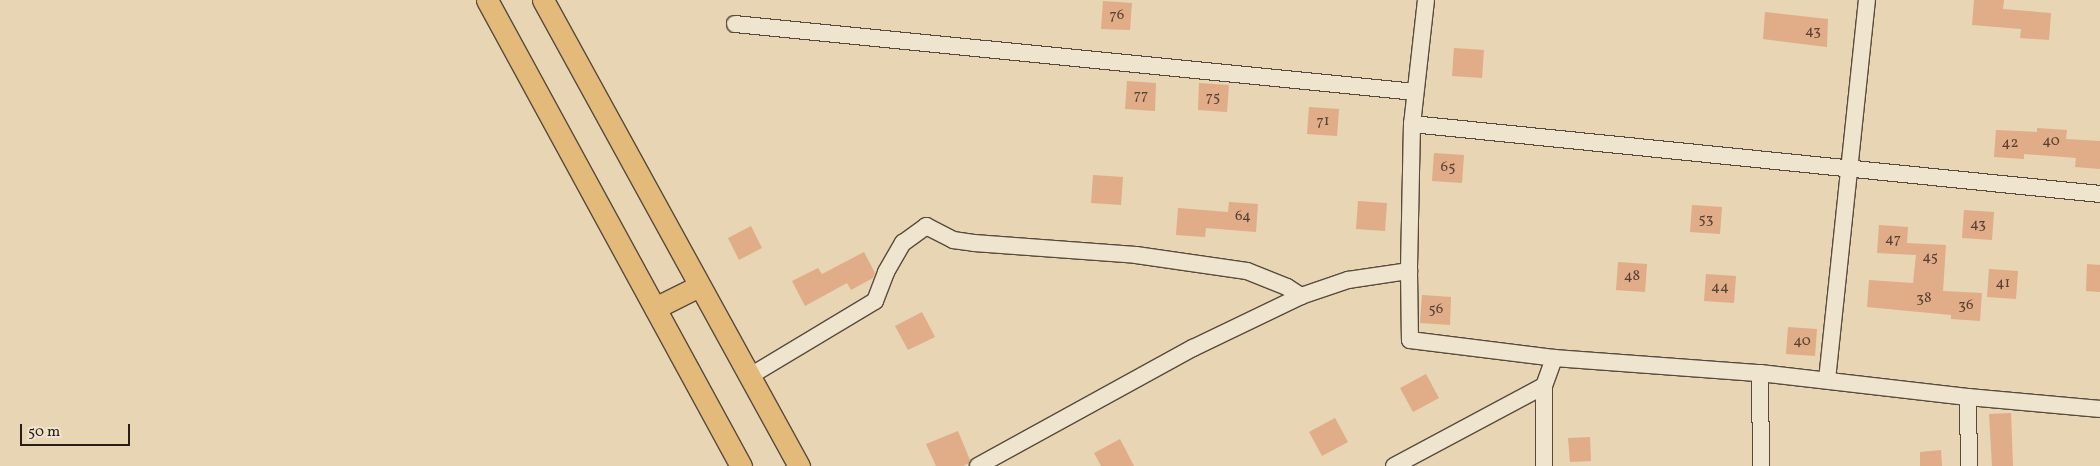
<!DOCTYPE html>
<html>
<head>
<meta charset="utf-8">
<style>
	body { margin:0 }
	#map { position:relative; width:2100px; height:466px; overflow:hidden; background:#e7d5b3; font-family:Vollkorn,serif }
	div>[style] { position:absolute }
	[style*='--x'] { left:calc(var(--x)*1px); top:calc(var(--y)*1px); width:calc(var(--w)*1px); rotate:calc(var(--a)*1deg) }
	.building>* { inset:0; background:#e1ac88 }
	.roads { filter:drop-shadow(1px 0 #584b3e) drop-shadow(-1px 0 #584b3e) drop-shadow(0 1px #584b3e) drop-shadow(0 -1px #584b3e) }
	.minor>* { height:16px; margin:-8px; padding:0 8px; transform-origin:8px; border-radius:8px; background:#efe4ce }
	.major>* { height:21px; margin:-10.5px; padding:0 10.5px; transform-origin:10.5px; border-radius:10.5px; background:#e4ba7a }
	span { translate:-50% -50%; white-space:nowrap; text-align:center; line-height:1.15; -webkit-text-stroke:4px #efe4ce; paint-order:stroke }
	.number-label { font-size:15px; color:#574133 }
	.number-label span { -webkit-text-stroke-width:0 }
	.scale { position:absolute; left:20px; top:424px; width:110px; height:22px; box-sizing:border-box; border:2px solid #291d17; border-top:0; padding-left:6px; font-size:15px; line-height:18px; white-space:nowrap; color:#291d17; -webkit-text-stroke:4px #efe4ce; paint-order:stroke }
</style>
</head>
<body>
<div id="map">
	<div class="building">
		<div style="clip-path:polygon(1974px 0,2004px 0,2003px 9px,2051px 13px,2049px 40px,2020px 38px,2021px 29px,1972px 25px)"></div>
		<div style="clip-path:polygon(1103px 1px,1132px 3px,1130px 30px,1101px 29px)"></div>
		<div style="clip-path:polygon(1765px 12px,1828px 19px,1827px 47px,1763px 39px)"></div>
		<div style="clip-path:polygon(1454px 48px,1484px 50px,1482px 78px,1452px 76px)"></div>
		<div style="clip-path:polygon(1127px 81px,1156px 83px,1155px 111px,1125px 109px)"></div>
		<div style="clip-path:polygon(1199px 83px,1229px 85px,1227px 112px,1198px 110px)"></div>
		<div style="clip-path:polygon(1309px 107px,1339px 109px,1337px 136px,1307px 134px)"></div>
		<div style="clip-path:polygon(2037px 128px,2067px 130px,2066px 139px,2100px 141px,2100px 169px,2075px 167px,2076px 158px,2024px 154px,2024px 159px,1994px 157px,1996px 130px,2037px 132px)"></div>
		<div style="clip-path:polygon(1434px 153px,1464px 155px,1462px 183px,1432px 181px)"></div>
		<div style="clip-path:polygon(1093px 175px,1123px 177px,1121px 205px,1091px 203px)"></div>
		<div style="clip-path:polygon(1358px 201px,1387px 203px,1385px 231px,1356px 229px)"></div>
		<div style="clip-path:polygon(1229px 202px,1258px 204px,1256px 232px,1206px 228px,1205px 237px,1176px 235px,1178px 208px,1228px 212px)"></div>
		<div style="clip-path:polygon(1692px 205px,1722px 207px,1720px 234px,1690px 232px)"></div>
		<div style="clip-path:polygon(1964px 210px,1994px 212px,1992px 240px,1962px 238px)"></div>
		<div style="clip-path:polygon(1879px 225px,1908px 227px,1907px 243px,1946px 245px,1943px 291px,1982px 293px,1980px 321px,1951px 319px,1951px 315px,1867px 307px,1869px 280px,1913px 283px,1916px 255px,1877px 253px)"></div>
		<div style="clip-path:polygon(751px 226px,762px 248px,739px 260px,728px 238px)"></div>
		<div style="clip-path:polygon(864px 252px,875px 273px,873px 278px,851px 290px,847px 283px,805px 306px,792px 281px,818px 268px,822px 274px)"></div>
		<div style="clip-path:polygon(1618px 262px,1647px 264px,1645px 292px,1616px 290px)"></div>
		<div style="clip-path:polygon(2087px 264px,2100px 265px,2100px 292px,2086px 291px)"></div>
		<div style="clip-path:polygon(1989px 269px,2018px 271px,2016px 299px,1987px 297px)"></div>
		<div style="clip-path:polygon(1706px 274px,1736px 276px,1734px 303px,1704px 301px)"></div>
		<div style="clip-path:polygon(1422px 295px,1451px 297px,1450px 325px,1420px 323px)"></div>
		<div style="clip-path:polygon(922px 312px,935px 337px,908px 350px,895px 326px)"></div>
		<div style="clip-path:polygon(1788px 327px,1817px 329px,1815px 356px,1786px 354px)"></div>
		<div style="clip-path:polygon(1426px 374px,1439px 398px,1413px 412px,1400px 388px)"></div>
		<div style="clip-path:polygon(2011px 413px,2013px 466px,1992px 466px,1989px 414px)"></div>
		<div style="clip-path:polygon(1335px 418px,1348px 442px,1322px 456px,1309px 432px)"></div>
		<div style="clip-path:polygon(958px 431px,970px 460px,969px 463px,963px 466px,936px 466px,926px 444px)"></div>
		<div style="clip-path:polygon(1590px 437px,1591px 461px,1570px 462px,1568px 438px)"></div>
		<div style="clip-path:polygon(1120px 439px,1134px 466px,1101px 466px,1094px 453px)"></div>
		<div style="clip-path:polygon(1941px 450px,1942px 466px,1920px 466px,1920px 452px)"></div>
	</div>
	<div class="roads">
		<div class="minor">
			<div style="--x:1426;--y:0;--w:125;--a:96.4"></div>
			<div style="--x:1412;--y:124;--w:147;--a:91.2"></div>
			<div style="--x:1409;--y:271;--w:69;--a:89.2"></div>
			<div style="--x:1410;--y:340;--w:145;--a:7.1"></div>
			<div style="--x:1554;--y:358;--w:207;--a:4.2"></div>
			<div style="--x:1760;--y:373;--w:209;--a:6.6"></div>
			<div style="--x:1968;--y:397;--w:133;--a:5.2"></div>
			<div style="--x:735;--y:24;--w:683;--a:5.71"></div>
			<div style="--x:1412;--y:124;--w:692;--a:5.81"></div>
			<div style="--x:1760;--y:373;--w:93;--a:89.4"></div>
			<div style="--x:750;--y:376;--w:146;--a:-31"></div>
			<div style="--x:875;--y:301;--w:31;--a:-69"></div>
			<div style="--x:886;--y:272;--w:34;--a:-60"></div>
			<div style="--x:903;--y:243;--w:29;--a:-36"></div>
			<div style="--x:926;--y:226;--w:30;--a:27"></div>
			<div style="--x:953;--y:240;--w:21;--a:8"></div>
			<div style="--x:974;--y:243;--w:162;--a:4.2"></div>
			<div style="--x:1136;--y:255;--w:112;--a:8.2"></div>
			<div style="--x:1247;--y:271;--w:43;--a:21.8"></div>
			<div style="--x:1287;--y:287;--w:17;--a:33"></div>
			<div style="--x:1827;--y:380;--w:382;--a:-84"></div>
			<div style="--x:1968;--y:397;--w:69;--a:89.2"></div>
			<div style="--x:978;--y:466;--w:245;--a:-28.8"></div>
			<div style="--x:1193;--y:348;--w:120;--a:-25.7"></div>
			<div style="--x:1301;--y:296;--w:50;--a:-18.8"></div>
			<div style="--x:1348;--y:280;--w:62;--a:-8.4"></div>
			<div style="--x:1394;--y:466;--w:170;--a:-28.1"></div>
			<div style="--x:1544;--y:466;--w:80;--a:-90"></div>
			<div style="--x:1544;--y:386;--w:30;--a:-70"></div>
		</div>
		<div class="major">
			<div style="--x:487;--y:0;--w:531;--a:61.41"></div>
			<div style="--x:543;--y:0;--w:532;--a:61.22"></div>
			<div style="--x:655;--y:308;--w:49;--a:-26.6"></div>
		</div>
	</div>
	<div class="number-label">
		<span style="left:1117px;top:16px">76</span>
		<span style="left:1813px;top:32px">43</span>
		<span style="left:1141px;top:96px">77</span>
		<span style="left:1213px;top:98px">75</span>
		<span style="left:1323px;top:122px">71</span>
		<span style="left:2051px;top:142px">40</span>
		<span style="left:2010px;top:144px">42</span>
		<span style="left:1448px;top:168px">65</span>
		<span style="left:1243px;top:217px">64</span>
		<span style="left:1706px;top:220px">53</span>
		<span style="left:1978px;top:225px">43</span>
		<span style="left:1893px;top:240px">47</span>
		<span style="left:1930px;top:258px">45</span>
		<span style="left:1632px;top:277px">48</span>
		<span style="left:2003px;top:284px">41</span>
		<span style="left:1720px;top:288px">44</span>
		<span style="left:1924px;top:299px">38</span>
		<span style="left:1966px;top:306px">36</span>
		<span style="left:1436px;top:310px">56</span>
		<span style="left:1802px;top:342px">40</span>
	</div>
	<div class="scale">50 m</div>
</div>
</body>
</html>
